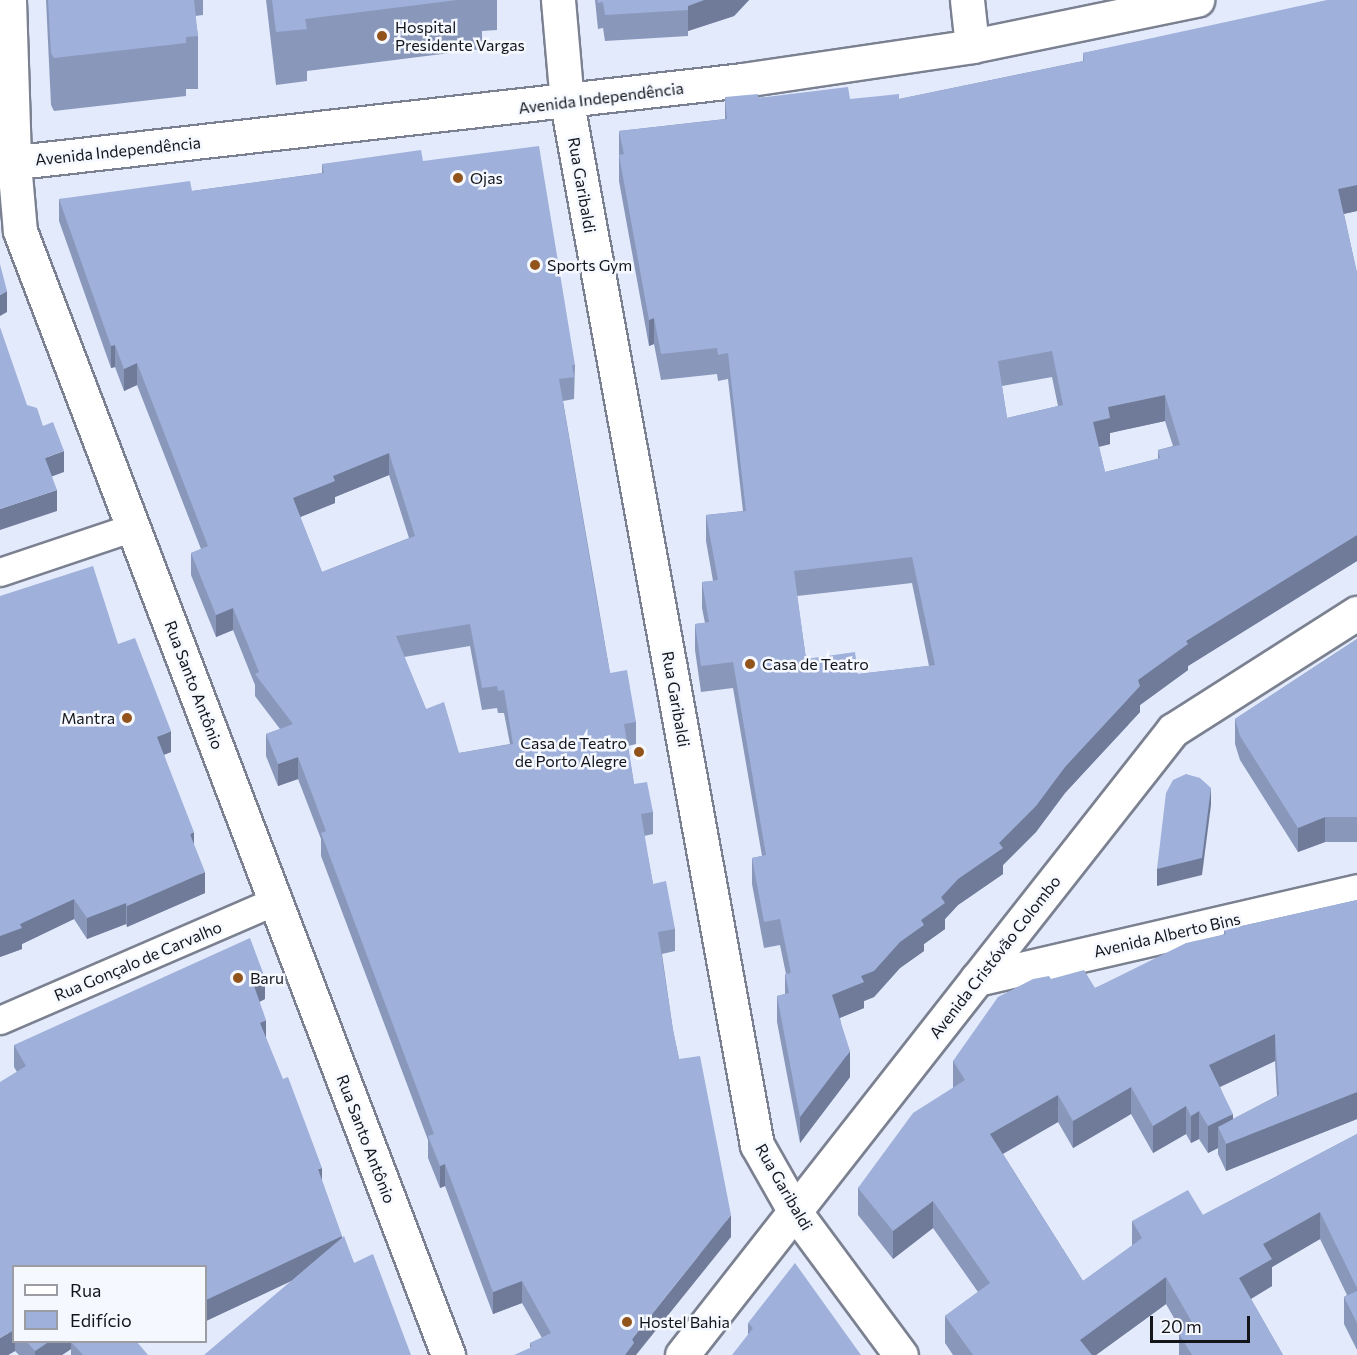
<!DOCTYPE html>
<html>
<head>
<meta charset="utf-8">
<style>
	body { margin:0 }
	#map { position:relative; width:1357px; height:1355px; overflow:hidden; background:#e3eafb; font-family:Commissioner,sans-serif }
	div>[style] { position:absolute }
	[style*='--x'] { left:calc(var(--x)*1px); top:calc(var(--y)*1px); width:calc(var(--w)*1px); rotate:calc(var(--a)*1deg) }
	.roads { filter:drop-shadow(2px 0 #7b8191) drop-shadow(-2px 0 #7b8191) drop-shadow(0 2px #7b8191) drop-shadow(0 -2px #7b8191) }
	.minor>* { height:27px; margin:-13.5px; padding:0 13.5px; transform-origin:13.5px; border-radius:13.5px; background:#fff }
	.tertiary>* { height:33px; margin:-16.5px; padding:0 16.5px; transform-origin:16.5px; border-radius:16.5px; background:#fff }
	.secondary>* { height:33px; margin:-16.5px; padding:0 16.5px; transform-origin:16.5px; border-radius:16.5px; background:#fff }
	.wall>* { inset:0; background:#8997bb }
	.shaded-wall>* { inset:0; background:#6f7b99 }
	.building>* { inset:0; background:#9fb0da }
	.dots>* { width:16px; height:16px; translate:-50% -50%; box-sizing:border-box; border:3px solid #f5f8fe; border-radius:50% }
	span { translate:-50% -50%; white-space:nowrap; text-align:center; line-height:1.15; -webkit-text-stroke:5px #f5f8fe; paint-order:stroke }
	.poi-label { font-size:16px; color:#13151b }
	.left { translate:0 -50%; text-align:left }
	.right { translate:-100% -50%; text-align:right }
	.street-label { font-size:16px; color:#13151b }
	.legend { position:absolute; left:12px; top:1265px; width:195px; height:78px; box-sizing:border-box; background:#f5f8fe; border:2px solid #9b9da3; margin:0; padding:8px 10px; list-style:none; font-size:18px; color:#13151b }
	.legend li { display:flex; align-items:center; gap:12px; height:30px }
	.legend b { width:30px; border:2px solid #9b9da3 }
	.scale { position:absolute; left:1150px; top:1316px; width:100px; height:27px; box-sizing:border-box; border:3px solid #13151b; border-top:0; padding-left:8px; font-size:18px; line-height:21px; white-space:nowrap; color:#13151b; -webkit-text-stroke:4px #f5f8fe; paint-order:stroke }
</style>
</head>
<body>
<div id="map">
	<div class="roads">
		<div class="minor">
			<div style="--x:0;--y:572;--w:141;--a:-18.6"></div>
			<div style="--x:0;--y:1020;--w:300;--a:-23.4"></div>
		</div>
		<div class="tertiary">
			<div style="--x:9;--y:0;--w:163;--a:88.2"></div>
			<div style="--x:14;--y:163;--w:68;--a:85"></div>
			<div style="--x:20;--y:231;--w:1203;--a:69.15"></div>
			<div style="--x:558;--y:0;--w:103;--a:85"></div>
			<div style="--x:567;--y:103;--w:1059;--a:79.67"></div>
			<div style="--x:757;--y:1145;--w:77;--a:60.4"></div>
			<div style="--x:795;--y:1212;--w:178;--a:53.5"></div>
			<div style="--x:967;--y:0;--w:46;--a:83.8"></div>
			<div style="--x:977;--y:979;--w:317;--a:-51.8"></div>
			<div style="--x:1173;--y:730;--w:218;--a:-32.5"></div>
		</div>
		<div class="secondary">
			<div style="--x:0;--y:164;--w:748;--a:-6.45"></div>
			<div style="--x:743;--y:80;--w:232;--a:-8.4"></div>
			<div style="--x:972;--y:46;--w:230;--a:-11.6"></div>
			<div style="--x:682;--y:1355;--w:478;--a:-51.9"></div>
			<div style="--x:977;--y:979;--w:390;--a:-13"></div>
		</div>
	</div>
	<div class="wall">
		<div style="clip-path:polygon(46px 0,203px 0,203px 15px,195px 16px,198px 36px,198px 89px,186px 89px,186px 96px,54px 111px,51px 105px)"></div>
		<div style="clip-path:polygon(266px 0,497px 0,497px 30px,482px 31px,482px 49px,307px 71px,307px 81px,276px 85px)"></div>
		<div style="clip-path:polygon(595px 0,749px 0,734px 16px,688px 31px,688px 36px,605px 41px,603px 28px,598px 29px)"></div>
		<div style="clip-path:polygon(evenodd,1357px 0,1357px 211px,1344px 214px,1357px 273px,1357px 561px,1188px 666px,1188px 670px,1140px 705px,1140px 712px,1065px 793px,1036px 832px,1003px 865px,1003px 874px,958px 905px,945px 919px,945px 929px,924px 944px,924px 951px,900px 968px,874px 997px,864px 1001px,864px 1008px,840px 1018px,850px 1077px,800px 1143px,777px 1022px,777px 996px,785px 994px,785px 974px,786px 974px,780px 945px,764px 948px,752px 884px,752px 858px,762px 856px,733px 688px,701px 692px,695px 650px,695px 624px,705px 623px,702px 608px,702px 582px,713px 581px,706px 541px,706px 515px,743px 511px,728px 379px,718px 381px,717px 374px,661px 380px,654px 344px,649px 346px,619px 181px,619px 131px,725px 119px,725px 97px,850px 99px,899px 99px,1083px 61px,1083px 53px,1357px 0,1052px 377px,1058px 406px,1007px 418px,1002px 386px,1052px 377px,1357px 0,1165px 421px,1173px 446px,1158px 450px,1158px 459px,1105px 472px,1099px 447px,1110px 444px,1110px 433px,1165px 421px,1357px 0,912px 583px,929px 666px,858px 674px,806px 659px,797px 596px,912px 583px)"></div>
		<div style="clip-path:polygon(evenodd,423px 161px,575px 365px,574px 399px,563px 401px,610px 673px,636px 722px,636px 744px,628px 746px,634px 784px,653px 812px,653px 834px,644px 836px,653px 884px,675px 929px,675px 951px,662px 954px,673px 1030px,679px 1059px,731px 1237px,530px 1348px,530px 1343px,542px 1338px,522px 1303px,493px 1314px,445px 1186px,440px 1188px,428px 1158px,428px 1140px,321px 856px,321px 839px,298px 779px,278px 786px,266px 756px,266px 734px,280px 729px,255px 696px,255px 685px,233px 630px,216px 637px,191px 575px,191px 553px,201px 549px,137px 385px,124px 391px,115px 367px,111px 368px,59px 221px,59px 199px,192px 191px,322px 173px,322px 164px,423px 161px,389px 475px,409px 538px,322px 572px,300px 517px,335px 503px,335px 497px,389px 475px,423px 161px,470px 646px,482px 710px,497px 708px,498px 713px,504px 713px,510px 744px,459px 753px,426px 709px,404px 657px,470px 646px)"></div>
		<div style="clip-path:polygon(0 596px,118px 644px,171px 752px,164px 755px,194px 846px,205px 893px,127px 927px,126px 924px,87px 939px,74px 919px,22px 944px,22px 949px,0 957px)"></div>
		<div style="clip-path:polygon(1357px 639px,1357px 842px,1325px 842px,1298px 852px,1240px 760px,1235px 744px,1235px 719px)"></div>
		<div style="clip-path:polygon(evenodd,1357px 900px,1357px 1119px,1226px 1171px,1218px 1154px,1218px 1148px,1208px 1153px,1199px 1139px,1191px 1143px,1186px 1134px,1153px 1153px,1131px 1114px,1073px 1148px,1058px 1122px,1003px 1154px,1083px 1281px,1132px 1246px,1132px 1221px,1203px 1215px,1357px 1134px,1357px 1350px,1344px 1324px,1344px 1297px,1347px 1295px,1320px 1239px,1272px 1267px,1272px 1286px,1251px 1299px,1283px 1355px,1179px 1355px,1179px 1334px,1182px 1332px,1166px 1304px,1096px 1355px,953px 1355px,945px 1343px,945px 1316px,978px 1292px,933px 1228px,893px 1259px,858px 1215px,858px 1188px,953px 1088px,953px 1061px,1051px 979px,1095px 988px,1224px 934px,1224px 930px,1357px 900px,1275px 1061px,1277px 1096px,1233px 1119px,1220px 1087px,1275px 1061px)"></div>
		<div style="clip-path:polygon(265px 999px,259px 1002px,266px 1038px,322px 1181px,342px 1237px,354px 1263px,411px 1355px,291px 1281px,206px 1321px,206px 1266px,14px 1266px,14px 1341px,83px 1341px,148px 1355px,71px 1355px,71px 1349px,62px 1355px,19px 1355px,15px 1351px,8px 1355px,17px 1072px,14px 1067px,14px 1045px)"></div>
		<div style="clip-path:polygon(748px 1323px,861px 1355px,748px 1334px)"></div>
	</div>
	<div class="shaded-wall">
		<div style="clip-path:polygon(704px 0,749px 0,734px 16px,688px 31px,688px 6px)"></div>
		<div style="clip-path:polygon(1357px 185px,1357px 211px,1338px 215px,1338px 189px)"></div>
		<div style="clip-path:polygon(7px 291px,7px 312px,0 316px,0 295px)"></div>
		<div style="clip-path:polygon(654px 318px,654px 344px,649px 346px,649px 320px)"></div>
		<div style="clip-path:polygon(115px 345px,115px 367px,111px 368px,111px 346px)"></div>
		<div style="clip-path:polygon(137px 363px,137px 385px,124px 391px,124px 369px)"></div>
		<div style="clip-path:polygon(1165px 395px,1165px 421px,1110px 433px,1110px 444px,1093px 448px,1093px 422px,1108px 407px)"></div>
		<div style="clip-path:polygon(64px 451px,64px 472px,45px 479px,45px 458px)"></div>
		<div style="clip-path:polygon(389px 453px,389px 475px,335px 497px,335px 503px,293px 520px,293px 498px,333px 476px)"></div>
		<div style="clip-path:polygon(57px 490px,57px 511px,0 530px,0 509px)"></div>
		<div style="clip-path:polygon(1357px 535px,1357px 561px,1188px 666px,1188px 670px,1140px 705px,1140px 712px,1065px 793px,1036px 832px,1003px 865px,1003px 874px,958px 905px,945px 919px,945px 929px,924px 944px,924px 951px,900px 968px,874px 997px,864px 1001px,864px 1008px,832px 1021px,832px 995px,861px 976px,921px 920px,958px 879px,999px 843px,1065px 767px,1138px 680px,1186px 641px)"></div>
		<div style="clip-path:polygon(233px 608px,233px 630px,216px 637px,216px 615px)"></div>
		<div style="clip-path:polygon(171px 731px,171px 752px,157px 757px,157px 737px)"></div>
		<div style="clip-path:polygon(298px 757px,298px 779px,278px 786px,278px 764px)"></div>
		<div style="clip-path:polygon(1211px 788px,1211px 805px,1202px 875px,1157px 886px,1157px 869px)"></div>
		<div style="clip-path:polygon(1325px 817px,1325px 842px,1298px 852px,1298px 828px)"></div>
		<div style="clip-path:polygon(194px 832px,194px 853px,190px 834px)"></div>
		<div style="clip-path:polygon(205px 872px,205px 893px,127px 927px,127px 906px)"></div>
		<div style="clip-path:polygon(74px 899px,74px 919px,22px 944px,22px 949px,0 957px,0 936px,20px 924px)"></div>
		<div style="clip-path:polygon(126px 903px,126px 924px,87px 939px,87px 918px)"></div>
		<div style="clip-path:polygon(265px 978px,265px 999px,253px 1005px,253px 983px)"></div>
		<div style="clip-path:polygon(266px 1020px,266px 1042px,260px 1023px)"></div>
		<div style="clip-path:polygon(1275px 1034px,1275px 1061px,1209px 1092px,1209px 1065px)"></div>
		<div style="clip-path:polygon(850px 1051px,850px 1077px,800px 1143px,800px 1117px)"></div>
		<div style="clip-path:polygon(1131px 1087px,1131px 1114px,1073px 1148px,1073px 1121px)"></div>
		<div style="clip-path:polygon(1357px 1092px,1357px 1119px,1226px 1171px,1226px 1144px,1218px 1127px,1218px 1148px,1208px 1153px,1208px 1126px,1233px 1114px,1233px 1141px)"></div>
		<div style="clip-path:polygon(1058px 1095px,1058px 1122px,990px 1161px,990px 1134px)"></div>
		<div style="clip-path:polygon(1186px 1106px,1186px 1134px,1153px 1153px,1153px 1126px)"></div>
		<div style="clip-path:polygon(1199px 1111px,1199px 1139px,1191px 1143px,1191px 1116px)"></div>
		<div style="clip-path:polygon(445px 1164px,445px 1186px,440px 1188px,440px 1166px)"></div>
		<div style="clip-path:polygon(322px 1168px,322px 1189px,318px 1169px)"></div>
		<div style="clip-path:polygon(933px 1201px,933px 1228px,893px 1259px,893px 1231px)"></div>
		<div style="clip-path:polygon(1320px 1212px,1320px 1239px,1272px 1267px,1272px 1286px,1239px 1306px,1239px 1278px,1263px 1244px)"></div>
		<div style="clip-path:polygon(731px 1215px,731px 1237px,636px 1355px,625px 1355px,632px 1339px)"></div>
		<div style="clip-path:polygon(342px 1236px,342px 1257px,206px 1321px,206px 1300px)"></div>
		<div style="clip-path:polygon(1166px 1277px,1166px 1304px,1096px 1355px,1080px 1355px,1080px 1340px)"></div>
		<div style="clip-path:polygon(522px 1281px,522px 1303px,493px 1314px,493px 1292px)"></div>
		<div style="clip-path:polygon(14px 1330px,14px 1341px,15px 1341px,15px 1351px,8px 1355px,0 1355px,0 1338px)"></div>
		<div style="clip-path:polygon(50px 1341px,83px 1341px,71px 1342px,71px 1349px,62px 1355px,35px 1355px,35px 1351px)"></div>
	</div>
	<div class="building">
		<div style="clip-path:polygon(48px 0,194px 0,198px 36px,186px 37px,186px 43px,54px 58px,51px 53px)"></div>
		<div style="clip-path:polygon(272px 0,457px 0,305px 19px,307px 29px,276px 32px)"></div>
		<div style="clip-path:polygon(597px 0,704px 0,688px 6px,688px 10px,605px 15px,603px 2px,598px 3px)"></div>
		<div style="clip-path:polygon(evenodd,1327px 0,1357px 0,1357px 185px,1338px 189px,1357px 273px,1357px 535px,1186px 641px,1188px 644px,1138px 680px,1140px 686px,1065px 767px,1036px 806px,999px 843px,1003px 848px,958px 879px,941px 897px,945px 903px,921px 920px,924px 925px,900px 942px,874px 971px,861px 976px,864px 982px,832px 995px,850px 1051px,800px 1117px,777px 996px,789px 993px,785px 974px,791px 973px,780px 919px,764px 922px,752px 858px,766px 855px,733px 662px,701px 666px,695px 624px,709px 622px,702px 582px,718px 580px,706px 515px,746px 511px,728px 353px,718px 355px,717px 348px,661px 354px,654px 318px,649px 320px,619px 155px,624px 154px,619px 131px,727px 119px,725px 97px,758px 94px,758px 98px,848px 87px,850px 99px,899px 94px,899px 99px,1084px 61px,1083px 53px,1327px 0,1052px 351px,1063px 405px,1007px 418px,998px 361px,1052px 351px,1327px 0,1165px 395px,1180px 445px,1158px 450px,1160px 458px,1105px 472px,1093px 422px,1110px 418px,1108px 407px,1165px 395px,1327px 0,912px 557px,935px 665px,858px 674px,855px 652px,806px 659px,794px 571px,912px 557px)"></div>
		<div style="clip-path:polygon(evenodd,539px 146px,575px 365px,572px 365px,574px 377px,559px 379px,595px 590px,610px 673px,627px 670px,636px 722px,624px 724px,634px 784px,647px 782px,653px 812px,641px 814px,653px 884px,666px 881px,675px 929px,658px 932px,673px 1030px,679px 1059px,700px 1056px,731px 1215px,632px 1339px,634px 1343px,625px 1355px,514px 1355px,532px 1347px,530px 1343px,551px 1333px,522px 1281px,493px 1292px,445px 1164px,440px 1166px,428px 1136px,434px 1134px,321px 833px,326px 831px,298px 757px,278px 764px,266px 734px,293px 724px,255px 674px,259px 672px,233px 608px,216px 615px,191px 553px,208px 546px,137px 363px,124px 369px,115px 345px,111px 346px,59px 199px,190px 181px,192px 191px,324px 173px,322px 164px,421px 150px,423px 161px,539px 146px,389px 453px,415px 536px,322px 572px,293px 498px,335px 481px,333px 476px,389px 453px,539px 146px,470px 624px,482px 688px,497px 686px,498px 691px,504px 690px,513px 744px,459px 753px,444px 702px,426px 709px,396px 636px,470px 624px)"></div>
		<div style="clip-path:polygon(0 264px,7px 291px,0 295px)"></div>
		<div style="clip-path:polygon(0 327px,27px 405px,37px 408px,43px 426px,53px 422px,64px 451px,45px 458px,57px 490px,0 509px)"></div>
		<div style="clip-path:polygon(93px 566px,118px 644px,135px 638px,171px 731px,157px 737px,194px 832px,190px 834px,205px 872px,127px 906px,126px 903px,87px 918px,74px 899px,20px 924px,22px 928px,0 936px,0 596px)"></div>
		<div style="clip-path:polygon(1357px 639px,1357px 817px,1325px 817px,1298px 828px,1240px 736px,1235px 719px)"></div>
		<div style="clip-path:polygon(1186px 774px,1200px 778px,1211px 788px,1202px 858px,1157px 869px,1166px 793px,1173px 780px)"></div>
		<div style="clip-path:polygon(1357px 900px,1357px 1092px,1226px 1144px,1218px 1127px,1279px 1095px,1275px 1034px,1209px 1065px,1233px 1114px,1208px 1126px,1199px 1111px,1191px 1116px,1186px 1106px,1153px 1126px,1131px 1087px,1073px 1121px,1058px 1095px,990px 1134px,1083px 1281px,1142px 1238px,1132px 1221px,1188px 1190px,1203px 1215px,1357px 1134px,1357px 1288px,1320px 1212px,1263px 1244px,1272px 1259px,1239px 1278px,1283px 1355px,1192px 1355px,1179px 1334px,1193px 1324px,1166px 1277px,1080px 1340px,1092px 1355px,973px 1355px,945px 1316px,990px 1283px,933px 1201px,893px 1231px,858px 1188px,913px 1113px,965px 1080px,953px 1061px,998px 997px,1033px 979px,1049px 976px,1051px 979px,1084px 970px,1095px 988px,1186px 943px,1226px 934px,1224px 930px)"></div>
		<div style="clip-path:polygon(250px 938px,265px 978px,253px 983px,266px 1020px,260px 1023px,283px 1079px,288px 1077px,322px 1168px,318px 1169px,342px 1236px,206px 1300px,206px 1266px,14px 1266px,14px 1330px,0 1338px,0 1082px,26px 1066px,14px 1045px)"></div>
		<div style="clip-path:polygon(344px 1236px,354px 1263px,373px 1254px,411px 1355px,204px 1355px)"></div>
		<div style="clip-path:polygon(795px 1263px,861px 1355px,732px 1355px,753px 1328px,748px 1323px)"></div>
		<div style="clip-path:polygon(1357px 1291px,1357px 1323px,1344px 1297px)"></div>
		<div style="clip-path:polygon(26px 1341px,50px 1341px,35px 1351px)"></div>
		<div style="clip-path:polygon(71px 1342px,137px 1342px,148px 1355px,83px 1355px)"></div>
	</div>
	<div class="dots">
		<div style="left:382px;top:36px;background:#93541b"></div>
		<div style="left:458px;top:178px;background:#93541b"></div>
		<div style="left:535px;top:265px;background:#93541b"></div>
		<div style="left:750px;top:664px;background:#93541b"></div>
		<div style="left:127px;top:718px;background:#93541b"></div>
		<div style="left:639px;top:752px;background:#93541b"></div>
		<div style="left:238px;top:978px;background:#93541b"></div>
		<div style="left:627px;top:1322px;background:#93541b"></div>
	</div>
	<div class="poi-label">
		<span class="left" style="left:395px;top:36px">Hospital<br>Presidente Vargas</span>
		<span class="left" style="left:470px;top:178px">Ojas</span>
		<span class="left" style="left:547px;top:265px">Sports Gym</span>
		<span class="left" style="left:762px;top:664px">Casa de Teatro</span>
		<span class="right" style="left:115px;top:718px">Mantra</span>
		<span class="right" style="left:627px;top:752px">Casa de Teatro<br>de Porto Alegre</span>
		<span class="left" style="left:250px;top:978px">Baru</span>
		<span class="left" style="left:639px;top:1322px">Hostel Bahia</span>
	</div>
	<div class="street-label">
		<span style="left:601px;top:98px;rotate:-7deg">Avenida Independência</span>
		<span style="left:118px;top:151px;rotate:-6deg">Avenida Independência</span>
		<span style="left:582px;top:185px;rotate:80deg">Rua Garibaldi</span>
		<span style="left:194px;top:685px;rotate:69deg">Rua Santo Antônio</span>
		<span style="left:676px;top:699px;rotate:80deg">Rua Garibaldi</span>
		<span style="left:1167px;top:935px;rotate:-13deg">Avenida Alberto Bins</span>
		<span style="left:995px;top:957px;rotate:-52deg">Avenida Cristóvão Colombo</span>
		<span style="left:138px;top:961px;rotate:-23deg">Rua Gonçalo de Carvalho</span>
		<span style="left:366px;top:1139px;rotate:69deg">Rua Santo Antônio</span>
		<span style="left:784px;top:1187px;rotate:60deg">Rua Garibaldi</span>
	</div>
	<ul class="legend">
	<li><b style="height:8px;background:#fff"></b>Rua</li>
	<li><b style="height:16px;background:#9fb0da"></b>Edifício</li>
	</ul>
	<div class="scale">20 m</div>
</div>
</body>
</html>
